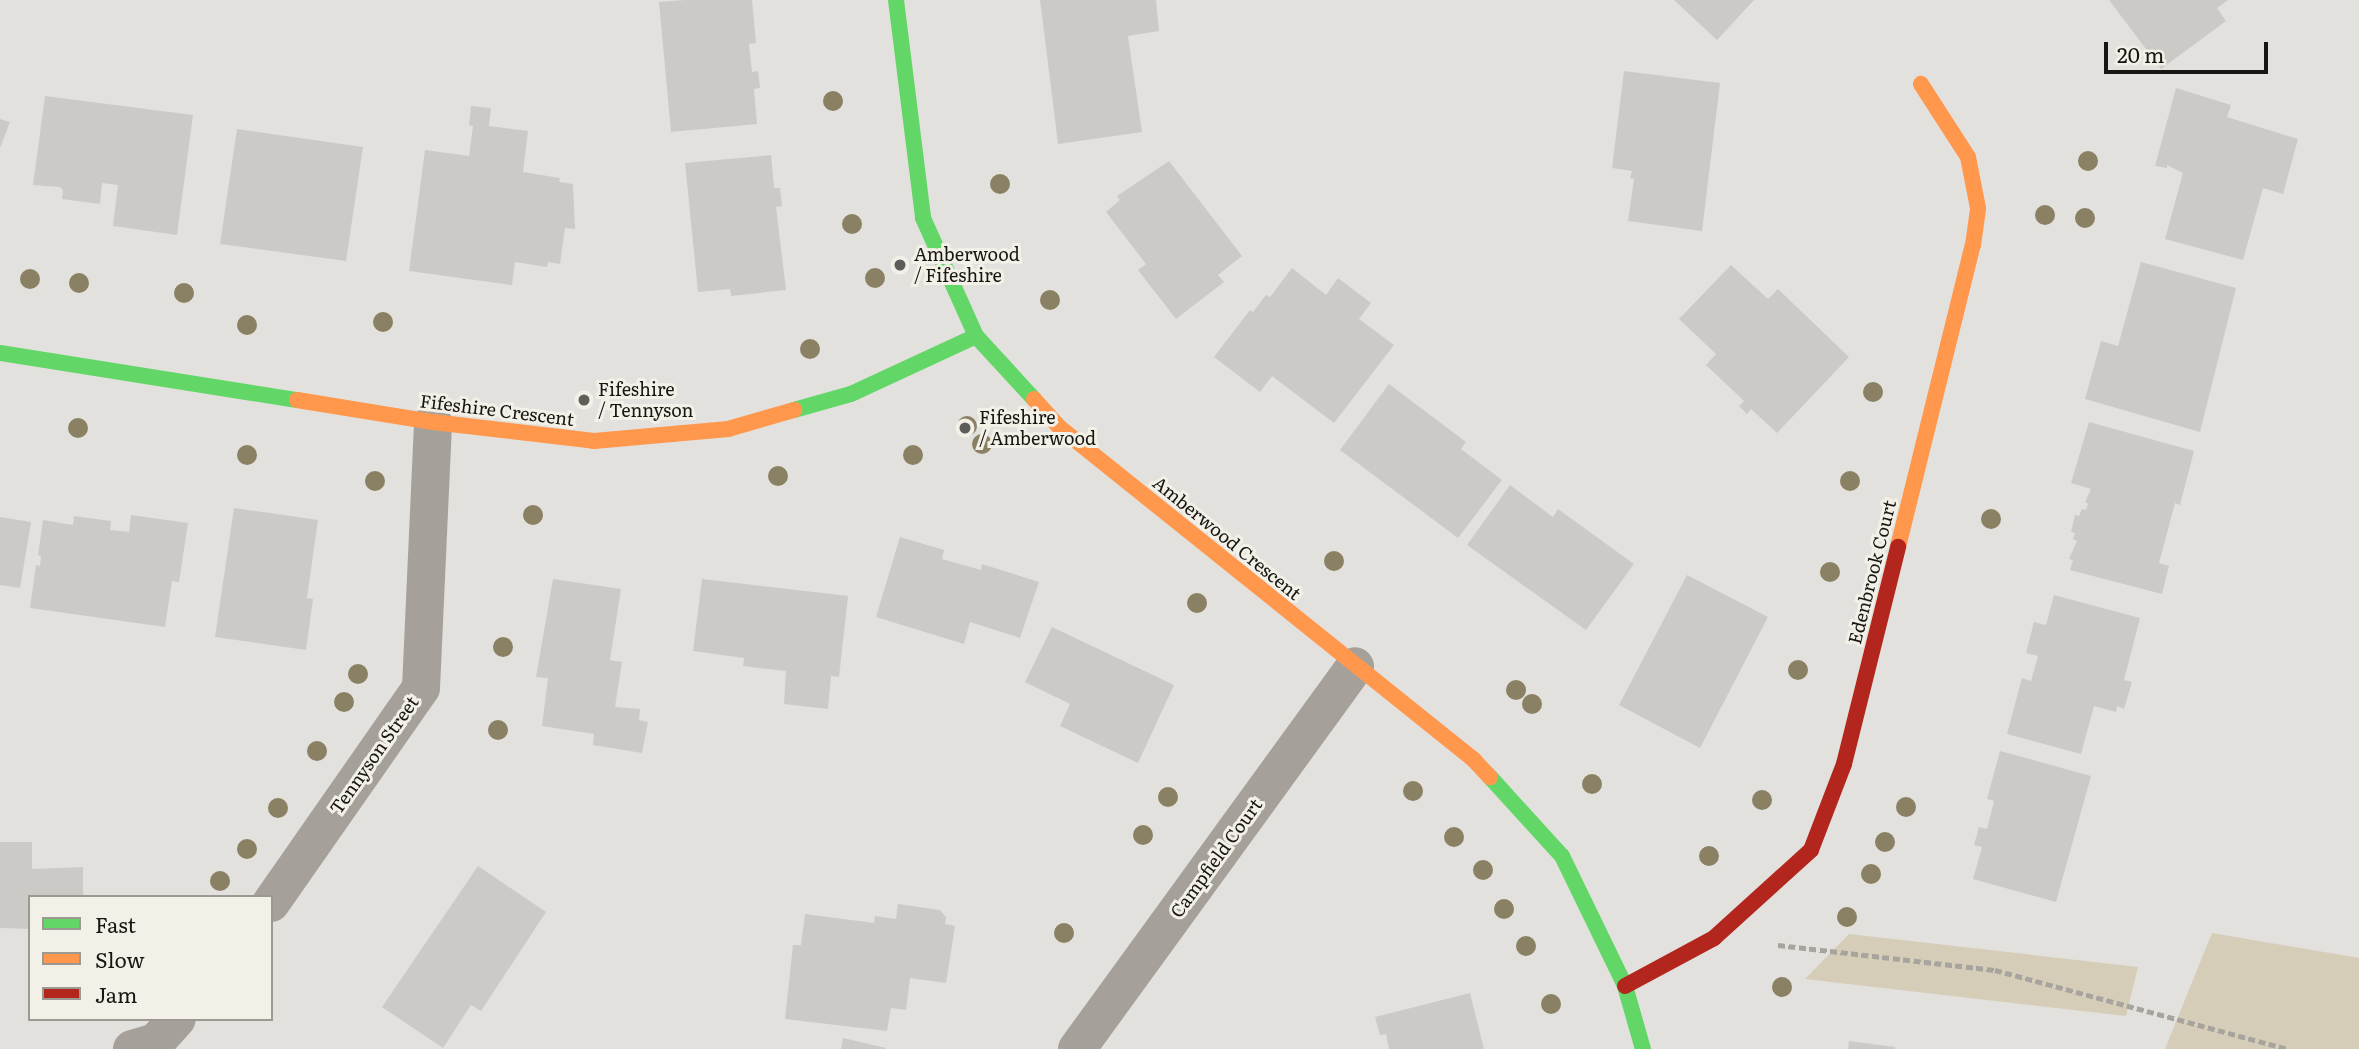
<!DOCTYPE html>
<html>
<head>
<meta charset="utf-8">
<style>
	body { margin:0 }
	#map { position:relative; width:2359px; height:1049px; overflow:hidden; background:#e3e1dd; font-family:Literata,serif }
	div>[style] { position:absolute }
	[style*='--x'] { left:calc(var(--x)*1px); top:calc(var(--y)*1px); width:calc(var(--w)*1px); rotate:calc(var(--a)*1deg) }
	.green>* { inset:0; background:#d5cdb8 }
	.building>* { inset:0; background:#cccac7 }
	.path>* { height:4.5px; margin-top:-2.25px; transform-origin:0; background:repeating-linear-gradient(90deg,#a7a49e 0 7px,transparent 0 10.5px) }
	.street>* { height:38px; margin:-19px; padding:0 19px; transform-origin:19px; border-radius:19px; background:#a5a19a }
	.fast>* { height:16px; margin:-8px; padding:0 8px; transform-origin:8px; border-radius:8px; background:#63d668 }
	.slow>* { height:16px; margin:-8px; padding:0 8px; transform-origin:8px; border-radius:8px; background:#ff974d }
	.jam>* { height:16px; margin:-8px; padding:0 8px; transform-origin:8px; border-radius:8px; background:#b3261e }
	.trees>* { width:20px; height:20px; margin:-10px; border-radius:50%; background:#8a8063 }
	.dots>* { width:19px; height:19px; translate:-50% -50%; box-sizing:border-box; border:4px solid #f3f0e7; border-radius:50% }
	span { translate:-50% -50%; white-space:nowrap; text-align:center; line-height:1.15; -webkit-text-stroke:6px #f3f0e7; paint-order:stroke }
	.poi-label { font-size:18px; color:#171613 }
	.left { translate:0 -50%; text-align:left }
	.street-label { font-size:18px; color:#171613 }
	.legend { position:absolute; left:28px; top:895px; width:245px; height:126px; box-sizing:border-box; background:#f3f0e7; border:2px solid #9b9992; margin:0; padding:9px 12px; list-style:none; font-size:21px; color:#171613 }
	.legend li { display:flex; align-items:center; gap:14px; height:35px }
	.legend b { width:35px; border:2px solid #9b9992 }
	.scale { position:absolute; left:2104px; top:42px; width:164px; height:32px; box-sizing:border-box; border:4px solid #171613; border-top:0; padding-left:9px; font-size:21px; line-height:24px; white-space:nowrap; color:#171613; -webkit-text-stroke:5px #f3f0e7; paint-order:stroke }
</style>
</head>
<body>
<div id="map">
	<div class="green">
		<div style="clip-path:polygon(2212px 933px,2359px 958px,2359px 1049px,2165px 1049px)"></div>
		<div style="clip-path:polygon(1849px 934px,2138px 967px,2126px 1016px,1805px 979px)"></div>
	</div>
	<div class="building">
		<div style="clip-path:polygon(685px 0,752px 0,756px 43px,749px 44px,752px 72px,758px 71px,760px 88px,754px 89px,757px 124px,671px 132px,659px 2px)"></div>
		<div style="clip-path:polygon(1040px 0,1156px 0,1159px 31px,1128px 36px,1142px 132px,1058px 144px)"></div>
		<div style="clip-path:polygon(1674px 0,1754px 0,1717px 40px)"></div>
		<div style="clip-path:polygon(2109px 0,2228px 0,2217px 8px,2226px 21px,2161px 69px)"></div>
		<div style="clip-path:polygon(1624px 71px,1720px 83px,1702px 231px,1628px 221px,1634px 179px,1630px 178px,1632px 171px,1612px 168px)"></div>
		<div style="clip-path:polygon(2176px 88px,2231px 105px,2227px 117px,2298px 139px,2283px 194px,2263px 188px,2243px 260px,2165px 239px,2183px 173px,2167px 165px,2167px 168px,2155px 166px)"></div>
		<div style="clip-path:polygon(45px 96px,193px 115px,177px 235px,113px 226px,118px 185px,102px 183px,100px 204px,62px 199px,63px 190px,60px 187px,33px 185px)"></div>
		<div style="clip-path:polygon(471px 106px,491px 108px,489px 126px,528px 131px,523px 172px,560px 178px,559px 182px,573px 184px,575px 229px,565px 228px,560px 264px,548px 262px,547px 267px,515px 262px,512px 285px,409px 271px,425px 150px,469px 156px,473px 126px,469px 125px)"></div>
		<div style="clip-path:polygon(0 119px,10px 122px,0 148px)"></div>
		<div style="clip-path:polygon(237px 129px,363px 147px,346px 261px,220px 244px)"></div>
		<div style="clip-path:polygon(771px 155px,774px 188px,780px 188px,782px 206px,776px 207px,786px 290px,731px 296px,730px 289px,698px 292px,685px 163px)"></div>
		<div style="clip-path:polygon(1169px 161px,1242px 256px,1218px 275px,1224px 282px,1176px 319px,1138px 270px,1146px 264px,1106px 212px,1120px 200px,1117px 196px)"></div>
		<div style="clip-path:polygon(2141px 262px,2236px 288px,2200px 432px,2085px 399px,2101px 341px,2118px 346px)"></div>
		<div style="clip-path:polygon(1731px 265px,1768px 299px,1778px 289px,1849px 357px,1777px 433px,1751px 409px,1747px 414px,1739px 406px,1744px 401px,1706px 365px,1716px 354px,1679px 319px)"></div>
		<div style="clip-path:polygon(1292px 268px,1326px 295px,1338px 278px,1371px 303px,1359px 319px,1394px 345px,1334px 423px,1272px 376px,1260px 392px,1214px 357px,1250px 310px,1253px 312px,1266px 295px,1270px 297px)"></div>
		<div style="clip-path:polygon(1389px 384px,1466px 442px,1461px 449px,1502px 480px,1458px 538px,1340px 450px)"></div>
		<div style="clip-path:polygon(2089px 422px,2194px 451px,2180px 505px,2175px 503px,2159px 563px,2169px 566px,2162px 594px,2070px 570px,2073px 560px,2069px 559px,2077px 541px,2073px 539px,2075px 533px,2071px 532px,2075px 515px,2079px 516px,2082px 509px,2086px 510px,2088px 504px,2085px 502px,2091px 489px,2071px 483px)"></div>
		<div style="clip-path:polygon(1510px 485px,1553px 517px,1558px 509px,1634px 564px,1586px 630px,1467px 545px)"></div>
		<div style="clip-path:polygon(234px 508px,318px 520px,307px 598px,313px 599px,306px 650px,215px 637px)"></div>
		<div style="clip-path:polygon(131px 515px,188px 523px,179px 582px,172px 581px,165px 627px,30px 608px,36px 565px,40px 566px,41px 556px,38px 555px,43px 520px,73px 525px,74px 516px,111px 521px,110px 530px,129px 532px)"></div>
		<div style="clip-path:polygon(0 517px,31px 522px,20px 588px,0 585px)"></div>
		<div style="clip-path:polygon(900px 537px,944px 550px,942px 559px,981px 570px,982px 564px,1039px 582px,1020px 638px,970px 622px,964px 644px,876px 617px)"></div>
		<div style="clip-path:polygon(1687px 575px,1768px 617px,1700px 748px,1619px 705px)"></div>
		<div style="clip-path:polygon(553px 579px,621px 589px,610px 660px,622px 662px,615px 707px,640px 709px,639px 720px,648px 722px,642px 753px,593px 745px,594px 734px,542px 726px,548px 678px,536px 677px)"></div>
		<div style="clip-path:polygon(702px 579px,848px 596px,839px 677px,831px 676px,828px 709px,784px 704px,786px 671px,743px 666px,744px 658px,693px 651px)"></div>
		<div style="clip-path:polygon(2054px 595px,2140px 618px,2124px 680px,2132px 682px,2124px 709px,2117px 706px,2116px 712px,2094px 706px,2081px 754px,2007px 734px,2022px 678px,2031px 681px,2038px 656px,2026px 653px,2034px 622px,2046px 625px)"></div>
		<div style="clip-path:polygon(1052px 627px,1174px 685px,1138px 763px,1060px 726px,1070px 704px,1025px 682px)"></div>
		<div style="clip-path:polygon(2000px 751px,2091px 776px,2056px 902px,1973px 879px,1982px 847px,1974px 845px,1979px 827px,1987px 829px,1994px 801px,1987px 799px)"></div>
		<div style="clip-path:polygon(0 842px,32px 842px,32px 869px,83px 867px,83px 897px,30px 897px,30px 929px,0 928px)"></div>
		<div style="clip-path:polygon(478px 866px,546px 912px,481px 1011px,471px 1005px,443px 1048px,382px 1007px)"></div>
		<div style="clip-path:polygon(898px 904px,940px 910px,946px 917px,945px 924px,955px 926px,946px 983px,910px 978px,906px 1010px,891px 1008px,887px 1031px,785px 1019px,793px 945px,801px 945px,805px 914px,874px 923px,875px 916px,896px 919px)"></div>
		<div style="clip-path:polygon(1470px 993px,1484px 1049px,1389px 1049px,1386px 1034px,1380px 1035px,1375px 1017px)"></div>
		<div style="clip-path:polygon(843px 1038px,886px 1048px,886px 1049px,841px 1049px)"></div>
		<div style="clip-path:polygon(1849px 1041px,1895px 1047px,1895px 1049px,1848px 1049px)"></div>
	</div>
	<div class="path">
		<div style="--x:1778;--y:945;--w:218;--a:6.6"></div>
		<div style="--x:1995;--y:970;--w:302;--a:15.1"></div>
	</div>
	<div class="street">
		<div style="--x:271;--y:903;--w:262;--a:-55.1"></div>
		<div style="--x:421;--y:688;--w:266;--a:-87.4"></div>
		<div style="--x:132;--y:1049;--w:25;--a:-16"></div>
		<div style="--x:156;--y:1042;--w:31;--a:-48"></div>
		<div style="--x:1077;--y:1049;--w:473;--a:-54"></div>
	</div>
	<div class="fast">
		<div style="--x:896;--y:0;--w:220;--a:82.9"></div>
		<div style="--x:923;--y:218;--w:129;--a:65.8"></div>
		<div style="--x:976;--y:336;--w:86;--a:47.4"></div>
		<div style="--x:0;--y:353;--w:301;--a:9"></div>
		<div style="--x:794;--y:410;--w:59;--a:-15.7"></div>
		<div style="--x:851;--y:394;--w:138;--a:-24.9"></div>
		<div style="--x:1490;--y:777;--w:107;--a:47.7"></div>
		<div style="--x:1562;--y:856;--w:144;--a:64.1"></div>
		<div style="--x:1625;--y:986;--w:66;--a:74.1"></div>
	</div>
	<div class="slow">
		<div style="--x:1034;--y:399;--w:38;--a:48"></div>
		<div style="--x:1059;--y:427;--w:531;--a:38.73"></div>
		<div style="--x:1473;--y:759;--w:25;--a:47"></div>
		<div style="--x:297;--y:400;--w:138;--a:9.2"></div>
		<div style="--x:433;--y:422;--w:162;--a:6.7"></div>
		<div style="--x:594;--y:441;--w:135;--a:-5.1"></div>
		<div style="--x:728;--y:429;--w:69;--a:-16.1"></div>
		<div style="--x:1898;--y:547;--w:311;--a:-76.1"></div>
		<div style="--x:1973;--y:245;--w:37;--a:-82"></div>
		<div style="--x:1978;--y:208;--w:52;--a:-101.1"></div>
		<div style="--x:1968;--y:157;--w:87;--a:-122.8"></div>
	</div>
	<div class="jam">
		<div style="--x:1625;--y:986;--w:101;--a:-28.3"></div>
		<div style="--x:1714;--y:938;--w:131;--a:-42.2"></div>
		<div style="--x:1811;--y:850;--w:92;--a:-69"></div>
		<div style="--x:1844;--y:764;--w:224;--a:-76"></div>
	</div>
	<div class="trees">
		<div style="left:833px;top:101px"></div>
		<div style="left:2088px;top:161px"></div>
		<div style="left:1000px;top:184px"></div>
		<div style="left:2045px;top:215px"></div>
		<div style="left:2085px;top:218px"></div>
		<div style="left:852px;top:224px"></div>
		<div style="left:875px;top:278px"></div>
		<div style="left:30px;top:279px"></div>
		<div style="left:79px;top:283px"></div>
		<div style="left:184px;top:293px"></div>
		<div style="left:1050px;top:300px"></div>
		<div style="left:383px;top:322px"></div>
		<div style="left:247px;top:325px"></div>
		<div style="left:810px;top:349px"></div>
		<div style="left:1873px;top:392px"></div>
		<div style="left:967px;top:426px"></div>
		<div style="left:78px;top:428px"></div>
		<div style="left:982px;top:444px"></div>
		<div style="left:247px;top:455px"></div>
		<div style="left:913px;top:455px"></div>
		<div style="left:778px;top:476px"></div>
		<div style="left:375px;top:481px"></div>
		<div style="left:1850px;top:481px"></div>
		<div style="left:533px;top:515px"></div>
		<div style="left:1991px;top:519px"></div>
		<div style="left:1334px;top:561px"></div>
		<div style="left:1830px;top:572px"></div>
		<div style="left:1197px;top:603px"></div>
		<div style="left:503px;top:647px"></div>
		<div style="left:1798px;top:670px"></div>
		<div style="left:358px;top:674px"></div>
		<div style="left:1516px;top:690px"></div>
		<div style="left:344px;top:702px"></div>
		<div style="left:1532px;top:704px"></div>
		<div style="left:498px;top:730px"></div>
		<div style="left:317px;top:751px"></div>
		<div style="left:1592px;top:784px"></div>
		<div style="left:1413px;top:791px"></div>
		<div style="left:1168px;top:797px"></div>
		<div style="left:1762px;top:800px"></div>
		<div style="left:1906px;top:807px"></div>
		<div style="left:278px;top:808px"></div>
		<div style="left:1143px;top:835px"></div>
		<div style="left:1454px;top:837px"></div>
		<div style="left:1885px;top:842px"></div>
		<div style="left:247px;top:849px"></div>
		<div style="left:1709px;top:856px"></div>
		<div style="left:1483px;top:870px"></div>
		<div style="left:1871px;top:874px"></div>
		<div style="left:220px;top:881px"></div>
		<div style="left:1504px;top:909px"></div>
		<div style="left:1847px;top:917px"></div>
		<div style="left:1064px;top:933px"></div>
		<div style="left:1526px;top:946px"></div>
		<div style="left:1782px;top:987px"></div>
		<div style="left:1551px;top:1004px"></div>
	</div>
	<div class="dots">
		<div style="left:900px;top:265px;background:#5e5d5a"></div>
		<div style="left:584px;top:400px;background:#5e5d5a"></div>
		<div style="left:965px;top:428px;background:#5e5d5a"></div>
	</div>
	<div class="poi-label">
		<span class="left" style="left:914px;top:265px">Amberwood<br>/ Fifeshire</span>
		<span class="left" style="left:598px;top:400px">Fifeshire<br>/ Tennyson</span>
		<span class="left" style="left:979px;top:428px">Fifeshire<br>/ Amberwood</span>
	</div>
	<div class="street-label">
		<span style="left:497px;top:410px;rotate:7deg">Fifeshire Crescent</span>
		<span style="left:1227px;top:538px;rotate:39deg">Amberwood Crescent</span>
		<span style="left:1872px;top:572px;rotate:-76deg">Edenbrook Court</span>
		<span style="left:374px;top:755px;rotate:-55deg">Tennyson Street</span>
		<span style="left:1216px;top:858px;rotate:-54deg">Campfield Court</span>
	</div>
	<ul class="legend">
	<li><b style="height:9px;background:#63d668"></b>Fast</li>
	<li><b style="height:9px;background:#ff974d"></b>Slow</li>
	<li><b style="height:9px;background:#b3261e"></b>Jam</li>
	</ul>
	<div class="scale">20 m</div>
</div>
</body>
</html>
